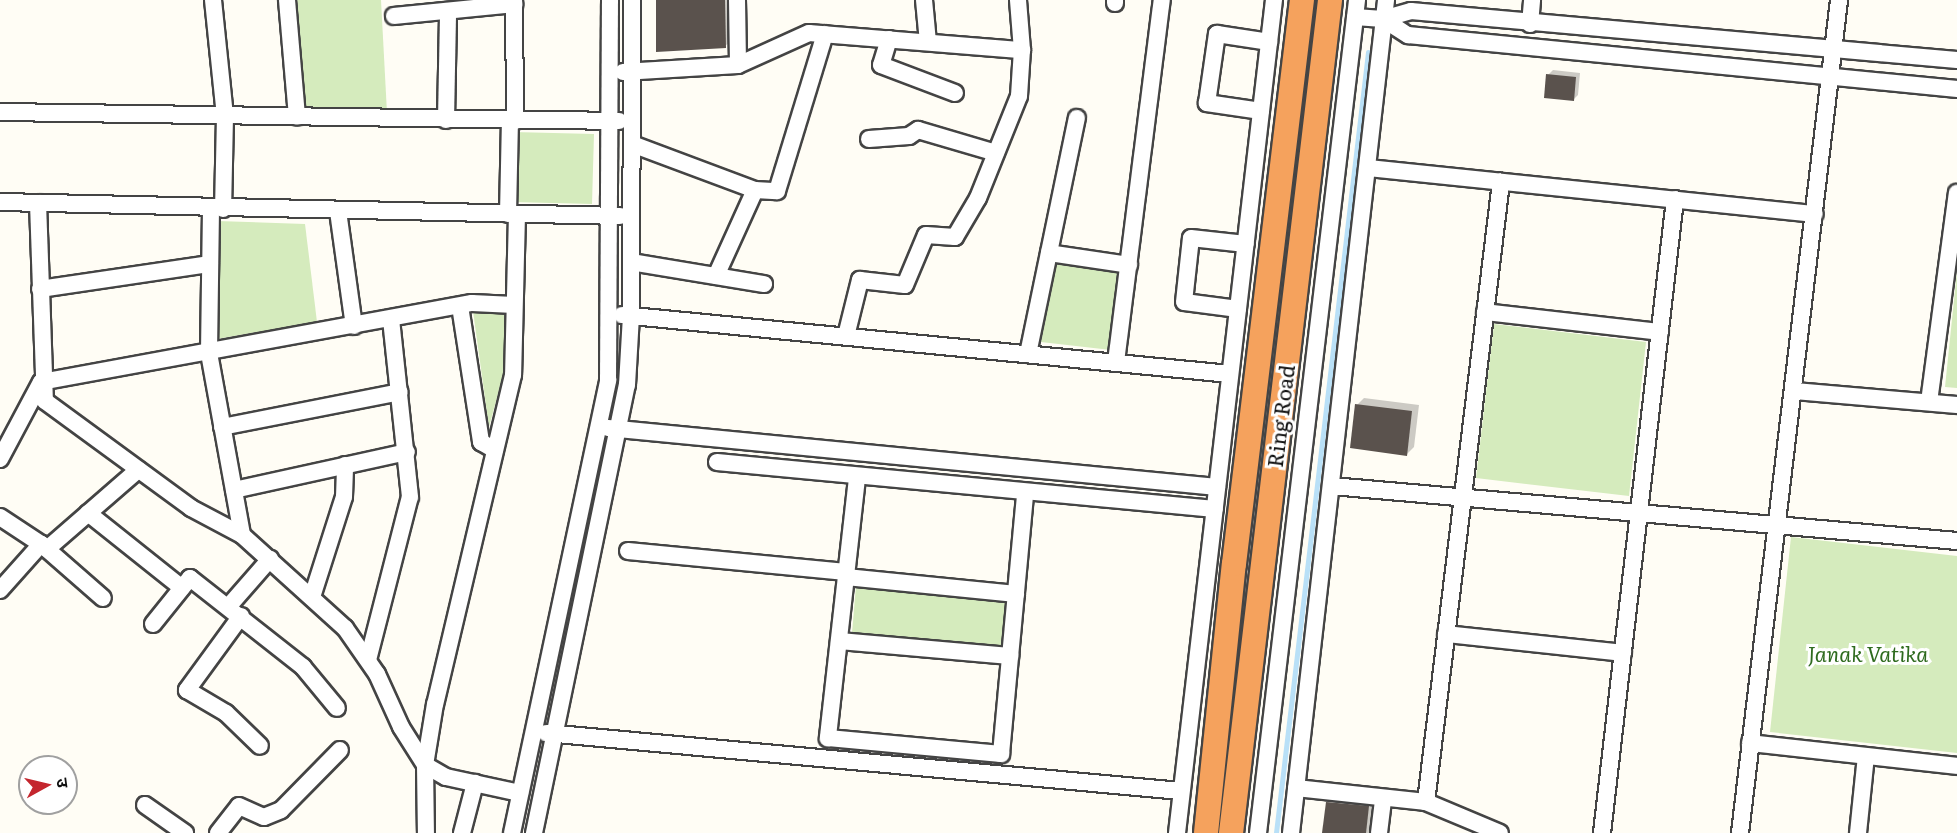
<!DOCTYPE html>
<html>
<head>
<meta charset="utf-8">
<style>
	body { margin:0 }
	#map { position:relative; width:1957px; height:833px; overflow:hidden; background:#fffdf5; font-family:Literata,"Noto Sans Devanagari",serif }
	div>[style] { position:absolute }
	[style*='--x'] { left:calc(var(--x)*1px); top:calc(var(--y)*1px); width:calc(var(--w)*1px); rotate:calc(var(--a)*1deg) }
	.green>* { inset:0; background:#d5ebbd }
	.shadow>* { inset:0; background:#0003 }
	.stream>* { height:4.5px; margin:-2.25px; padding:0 2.25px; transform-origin:2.25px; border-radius:2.25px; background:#b9e0f7 }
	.building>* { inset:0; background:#5a524d }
	.roads { filter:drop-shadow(2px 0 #444) drop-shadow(-2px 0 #444) drop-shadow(0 2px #444) drop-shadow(0 -2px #444) }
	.minor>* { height:16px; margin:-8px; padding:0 8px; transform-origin:8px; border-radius:8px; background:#fff }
	.highway>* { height:24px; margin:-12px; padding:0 12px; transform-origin:12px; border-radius:12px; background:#f5a25d }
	span { translate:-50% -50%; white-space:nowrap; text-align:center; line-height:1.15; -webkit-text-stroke:6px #fff; paint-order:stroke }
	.street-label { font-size:21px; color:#111 }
	.park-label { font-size:21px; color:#2f6b1f; font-style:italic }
	.north { position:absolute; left:18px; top:755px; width:60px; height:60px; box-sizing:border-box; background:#fff; border:2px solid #a0a0a0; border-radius:50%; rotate:82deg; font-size:16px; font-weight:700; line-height:24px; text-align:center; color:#111 }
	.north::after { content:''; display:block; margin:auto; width:21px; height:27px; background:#c4262e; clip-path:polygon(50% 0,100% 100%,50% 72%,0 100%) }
</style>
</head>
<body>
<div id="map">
	<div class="green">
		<div style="clip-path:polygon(297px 0,381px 0,387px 113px,304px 110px)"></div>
		<div style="clip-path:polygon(513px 132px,594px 134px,592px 204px,512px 202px)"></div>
		<div style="clip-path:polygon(217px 221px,305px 224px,317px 322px,217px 339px)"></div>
		<div style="clip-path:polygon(1057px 262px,1120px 272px,1111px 350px,1041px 342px)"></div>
		<div style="clip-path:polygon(1957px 271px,1957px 388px,1945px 387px)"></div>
		<div style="clip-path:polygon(473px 311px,507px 313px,506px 364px,489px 427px)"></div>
		<div style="clip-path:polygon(1494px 324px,1646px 342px,1629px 496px,1476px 478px)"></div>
		<div style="clip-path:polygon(1791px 537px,1957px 556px,1957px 753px,1770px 732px)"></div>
		<div style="clip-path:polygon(856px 586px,1007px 600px,1003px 647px,852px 633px)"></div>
	</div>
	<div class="shadow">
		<div style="clip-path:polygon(658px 0,730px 0,730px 42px,725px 46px)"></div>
		<div style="clip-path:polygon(1553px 70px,1580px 73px,1578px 95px,1573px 100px,1548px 75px)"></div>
		<div style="clip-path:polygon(1364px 398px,1419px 405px,1414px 447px,1407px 454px,1357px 405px)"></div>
		<div style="clip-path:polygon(1337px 793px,1378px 797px,1373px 833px,1323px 833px,1327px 802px)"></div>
	</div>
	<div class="stream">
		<div style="--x:1276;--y:833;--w:786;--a:-83.28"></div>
	</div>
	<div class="building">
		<div style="clip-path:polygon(656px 0,725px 0,726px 48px,656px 52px)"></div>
		<div style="clip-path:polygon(1546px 74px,1576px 77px,1574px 101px,1544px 98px)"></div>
		<div style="clip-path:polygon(1355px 404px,1412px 411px,1407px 456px,1350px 448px)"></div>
		<div style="clip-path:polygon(1326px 802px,1369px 806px,1366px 833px,1322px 833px)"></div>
	</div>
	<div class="roads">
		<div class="minor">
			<div style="--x:213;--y:0;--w:117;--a:84.1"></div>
			<div style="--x:225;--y:116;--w:93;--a:91.2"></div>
			<div style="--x:287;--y:0;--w:117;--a:85.1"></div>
			<div style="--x:514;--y:0;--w:121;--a:89.5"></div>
			<div style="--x:737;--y:0;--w:65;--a:89.1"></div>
			<div style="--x:924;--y:0;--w:42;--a:84.6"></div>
			<div style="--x:1115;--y:0;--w:3;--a:90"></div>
			<div style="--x:394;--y:16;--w:121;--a:-5.7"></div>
			<div style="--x:1355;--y:17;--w:28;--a:4"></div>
			<div style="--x:1383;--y:19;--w:29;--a:-16"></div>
			<div style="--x:1411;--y:11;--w:548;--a:5.13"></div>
			<div style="--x:1383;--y:19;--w:30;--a:33"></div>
			<div style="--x:1408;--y:35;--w:552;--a:5.62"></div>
			<div style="--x:1530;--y:24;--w:24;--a:-85"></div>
			<div style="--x:889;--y:39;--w:27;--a:107"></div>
			<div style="--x:881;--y:65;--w:79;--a:20.7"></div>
			<div style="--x:623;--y:72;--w:115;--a:-3.5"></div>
			<div style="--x:738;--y:65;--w:78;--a:-24.3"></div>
			<div style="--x:809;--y:33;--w:214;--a:4.6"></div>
			<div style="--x:1261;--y:111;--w:55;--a:-171.6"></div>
			<div style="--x:1207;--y:103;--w:70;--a:-81.8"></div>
			<div style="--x:1217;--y:34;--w:53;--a:8.7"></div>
			<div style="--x:0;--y:112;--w:619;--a:0.83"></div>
			<div style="--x:446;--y:120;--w:109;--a:-88.9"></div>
			<div style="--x:869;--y:139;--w:40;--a:-4.3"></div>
			<div style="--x:909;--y:136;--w:11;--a:-34"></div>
			<div style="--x:918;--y:130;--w:81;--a:16.4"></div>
			<div style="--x:632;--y:144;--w:131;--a:20.5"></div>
			<div style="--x:755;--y:190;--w:22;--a:3"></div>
			<div style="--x:777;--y:191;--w:164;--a:-73"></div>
			<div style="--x:1369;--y:168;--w:448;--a:5.9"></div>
			<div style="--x:0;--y:202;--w:620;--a:1.29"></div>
			<div style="--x:38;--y:203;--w:198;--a:88"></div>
			<div style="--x:45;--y:401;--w:181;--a:36.2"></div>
			<div style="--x:191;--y:508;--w:58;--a:27.9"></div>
			<div style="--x:242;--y:535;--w:139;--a:42.1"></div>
			<div style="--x:345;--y:628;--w:56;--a:55.2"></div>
			<div style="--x:377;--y:674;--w:58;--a:65.6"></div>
			<div style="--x:401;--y:727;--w:45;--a:57.7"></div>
			<div style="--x:425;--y:765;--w:68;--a:89.2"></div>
			<div style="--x:211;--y:209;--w:144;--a:90.8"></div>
			<div style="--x:209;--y:353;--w:185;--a:79.7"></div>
			<div style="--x:338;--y:211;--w:116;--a:82.1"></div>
			<div style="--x:508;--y:214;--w:93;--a:-88.8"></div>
			<div style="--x:517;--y:214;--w:161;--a:91.4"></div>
			<div style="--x:513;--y:375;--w:338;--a:103.3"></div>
			<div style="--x:435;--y:704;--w:62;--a:99.3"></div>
			<div style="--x:425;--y:765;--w:24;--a:30"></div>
			<div style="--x:446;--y:777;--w:76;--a:12.2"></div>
			<div style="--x:1049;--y:253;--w:81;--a:8.5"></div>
			<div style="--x:631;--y:262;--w:135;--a:9.4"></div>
			<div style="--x:716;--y:276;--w:94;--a:-65.6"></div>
			<div style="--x:40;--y:289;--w:172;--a:-8.4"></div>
			<div style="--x:460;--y:306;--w:138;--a:81.2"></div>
			<div style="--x:481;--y:442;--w:16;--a:30"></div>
			<div style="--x:1238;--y:309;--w:54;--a:-172.6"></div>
			<div style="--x:1184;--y:302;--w:64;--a:-83.8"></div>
			<div style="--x:1191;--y:238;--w:55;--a:6.2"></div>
			<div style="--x:1485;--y:312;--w:176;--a:6.5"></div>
			<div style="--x:622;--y:315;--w:611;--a:5.54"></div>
			<div style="--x:846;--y:336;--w:58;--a:-76"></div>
			<div style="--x:860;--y:280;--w:45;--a:6.3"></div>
			<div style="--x:905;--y:285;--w:54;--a:-67.2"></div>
			<div style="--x:926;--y:235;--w:29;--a:4"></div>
			<div style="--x:955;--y:237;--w:45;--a:-59.5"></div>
			<div style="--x:978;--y:198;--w:110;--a:-68.1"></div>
			<div style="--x:1019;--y:96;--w:46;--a:-86.3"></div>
			<div style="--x:1022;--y:50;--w:50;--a:-94.6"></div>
			<div style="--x:1028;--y:354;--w:241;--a:-78.3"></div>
			<div style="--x:1116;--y:362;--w:365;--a:-82.8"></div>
			<div style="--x:41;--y:382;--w:438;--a:-10.4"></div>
			<div style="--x:472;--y:303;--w:42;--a:2.7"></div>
			<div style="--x:1794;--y:391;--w:164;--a:4.9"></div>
			<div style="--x:1929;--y:402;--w:211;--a:-82.4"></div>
			<div style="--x:222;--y:427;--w:181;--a:-11.1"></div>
			<div style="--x:608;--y:428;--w:612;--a:5.53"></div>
			<div style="--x:0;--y:459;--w:87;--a:-62"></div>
			<div style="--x:717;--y:462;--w:500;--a:5.39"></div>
			<div style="--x:857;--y:478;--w:262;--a:96.4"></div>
			<div style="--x:828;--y:738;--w:174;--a:5.3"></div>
			<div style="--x:1001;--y:754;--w:262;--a:-84.7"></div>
			<div style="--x:1332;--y:486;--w:627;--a:5.03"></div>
			<div style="--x:234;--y:490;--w:177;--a:-12.4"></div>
			<div style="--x:88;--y:513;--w:120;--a:38.6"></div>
			<div style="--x:0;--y:517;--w:49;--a:33.4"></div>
			<div style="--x:41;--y:544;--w:82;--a:41.1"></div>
			<div style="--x:47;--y:549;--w:121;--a:-41"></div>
			<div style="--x:628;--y:551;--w:219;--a:5.5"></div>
			<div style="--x:846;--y:577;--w:171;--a:5.7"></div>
			<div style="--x:0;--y:590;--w:62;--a:-48.3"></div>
			<div style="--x:312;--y:597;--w:105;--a:-72.3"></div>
			<div style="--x:344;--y:497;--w:32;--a:-88"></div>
			<div style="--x:228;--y:607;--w:64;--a:-48.8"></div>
			<div style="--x:241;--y:616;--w:92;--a:126.1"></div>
			<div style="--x:187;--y:690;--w:45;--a:30.5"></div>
			<div style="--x:226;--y:713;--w:47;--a:44.1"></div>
			<div style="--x:153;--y:624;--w:59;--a:-51.2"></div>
			<div style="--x:190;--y:578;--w:144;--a:38.2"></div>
			<div style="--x:303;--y:667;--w:53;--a:50.3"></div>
			<div style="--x:1446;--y:634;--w:178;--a:6.1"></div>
			<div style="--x:839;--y:641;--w:172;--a:5"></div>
			<div style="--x:368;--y:660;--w:168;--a:-75.6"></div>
			<div style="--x:410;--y:497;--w:179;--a:-96.1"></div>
			<div style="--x:546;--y:733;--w:638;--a:5.22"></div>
			<div style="--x:1750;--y:743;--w:208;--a:6.3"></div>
			<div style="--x:1296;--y:788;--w:131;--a:6.1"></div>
			<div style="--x:1426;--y:802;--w:80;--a:22.7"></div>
			<div style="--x:1426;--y:802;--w:625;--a:-83.1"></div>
			<div style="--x:145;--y:805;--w:49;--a:35"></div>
			<div style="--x:218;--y:833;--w:34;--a:-52"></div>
			<div style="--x:239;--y:806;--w:27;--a:24"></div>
			<div style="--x:264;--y:817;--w:18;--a:-22"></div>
			<div style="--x:281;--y:810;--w:84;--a:-45.5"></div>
			<div style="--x:462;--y:833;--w:52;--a:-75.4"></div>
			<div style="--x:512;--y:833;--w:463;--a:-78"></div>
			<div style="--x:608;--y:380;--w:380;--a:-89.7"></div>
			<div style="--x:534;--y:833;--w:458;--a:-78.3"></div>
			<div style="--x:627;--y:385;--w:69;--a:-86.7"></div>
			<div style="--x:631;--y:316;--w:316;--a:-89.8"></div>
			<div style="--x:1177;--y:833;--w:839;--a:-83.36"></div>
			<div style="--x:1258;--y:833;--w:839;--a:-83.22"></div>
			<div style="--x:1291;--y:833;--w:838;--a:-83.49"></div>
			<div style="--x:1379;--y:833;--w:35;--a:-83"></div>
			<div style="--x:1602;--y:833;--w:638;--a:-83.43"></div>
			<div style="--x:1740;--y:833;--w:839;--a:-83.22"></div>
			<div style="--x:1858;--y:833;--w:77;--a:-84.1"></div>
		</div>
		<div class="highway">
			<div style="--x:1206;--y:833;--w:270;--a:-84.1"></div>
			<div style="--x:1234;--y:564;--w:568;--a:-83.13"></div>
			<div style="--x:1231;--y:833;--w:839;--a:-83.22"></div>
		</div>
	</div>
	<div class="street-label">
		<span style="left:1280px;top:416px;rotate:-83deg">Ring Road</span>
	</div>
	<div class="park-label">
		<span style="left:1868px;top:653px">Janak Vatika</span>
	</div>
	<div class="north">उ</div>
</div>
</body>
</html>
